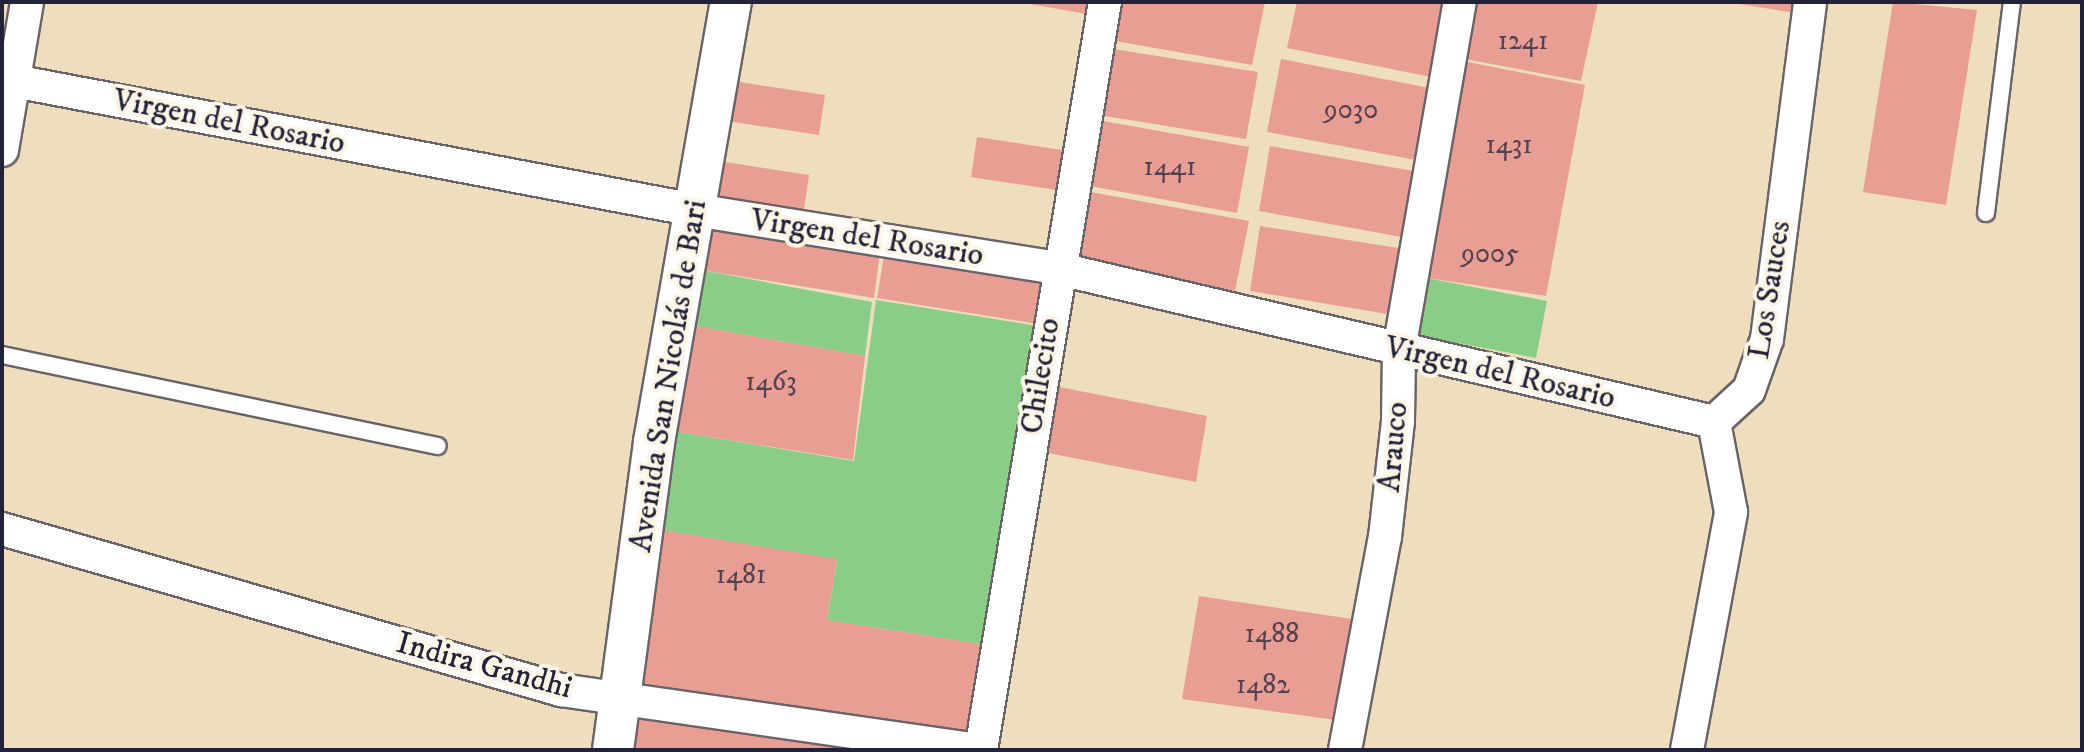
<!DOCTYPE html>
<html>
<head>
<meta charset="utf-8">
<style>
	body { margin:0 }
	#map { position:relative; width:2084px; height:752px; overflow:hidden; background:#efdebd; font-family:"IM FELL DW Pica",serif }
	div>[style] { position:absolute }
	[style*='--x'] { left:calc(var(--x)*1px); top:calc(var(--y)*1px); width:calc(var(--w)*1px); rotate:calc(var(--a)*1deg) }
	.green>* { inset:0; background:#8acd86 }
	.building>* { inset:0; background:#e89e92 }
	.roads { filter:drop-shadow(2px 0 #6a6468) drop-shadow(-2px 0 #6a6468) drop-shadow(0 2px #6a6468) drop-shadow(0 -2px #6a6468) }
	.service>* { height:16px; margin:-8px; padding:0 8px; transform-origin:8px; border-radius:8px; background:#fff }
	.minor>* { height:32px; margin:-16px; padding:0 16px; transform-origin:16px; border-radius:16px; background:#fff }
	.tertiary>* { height:40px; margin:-20px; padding:0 20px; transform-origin:20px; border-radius:20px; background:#fff }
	span { translate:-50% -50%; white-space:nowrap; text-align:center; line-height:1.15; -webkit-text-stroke:8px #fcf5e5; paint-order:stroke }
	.number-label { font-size:28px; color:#544151 }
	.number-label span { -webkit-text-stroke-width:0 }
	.street-label { font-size:32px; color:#22223b }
	.frame { position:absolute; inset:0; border:4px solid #22223b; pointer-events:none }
</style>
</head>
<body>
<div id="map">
	<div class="green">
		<div style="clip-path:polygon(701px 270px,872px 302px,865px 356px,690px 325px)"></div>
		<div style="clip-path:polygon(1421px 277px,1547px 301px,1536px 358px,1409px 334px)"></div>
		<div style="clip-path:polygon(876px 300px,1044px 327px,986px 645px,827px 620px,837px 560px,656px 529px,673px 431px,854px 461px)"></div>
	</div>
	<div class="building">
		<div style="clip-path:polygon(1019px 2px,1094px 2px,1092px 15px)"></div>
		<div style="clip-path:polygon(1122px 2px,1265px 2px,1252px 65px,1115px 41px)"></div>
		<div style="clip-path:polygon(1297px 2px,1446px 2px,1431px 77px,1287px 48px)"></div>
		<div style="clip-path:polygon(1472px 2px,1598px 2px,1581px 81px,1454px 57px)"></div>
		<div style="clip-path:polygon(1727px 2px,1803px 2px,1802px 14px)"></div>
		<div style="clip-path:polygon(1893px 2px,1977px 10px,1946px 205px,1863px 192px)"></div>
		<div style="clip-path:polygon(1113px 49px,1258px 72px,1246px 139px,1099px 115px)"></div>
		<div style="clip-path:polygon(1281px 59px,1435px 89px,1421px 161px,1267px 132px)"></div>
		<div style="clip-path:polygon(1458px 60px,1585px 85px,1546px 296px,1421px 277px)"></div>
		<div style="clip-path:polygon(733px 81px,825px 95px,819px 135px,727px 121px)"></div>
		<div style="clip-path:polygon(1103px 121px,1249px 147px,1237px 213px,1090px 186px)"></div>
		<div style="clip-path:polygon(977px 137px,1069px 151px,1063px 191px,971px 177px)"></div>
		<div style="clip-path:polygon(1270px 146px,1419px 172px,1407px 238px,1259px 211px)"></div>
		<div style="clip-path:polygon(718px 161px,809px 175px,803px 216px,712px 201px)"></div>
		<div style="clip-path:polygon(1085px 191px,1249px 221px,1235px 291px,1072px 261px)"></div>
		<div style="clip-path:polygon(710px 221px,881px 244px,874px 298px,701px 270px)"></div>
		<div style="clip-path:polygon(1260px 226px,1404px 249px,1393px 315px,1250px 291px)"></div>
		<div style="clip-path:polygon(886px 244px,1051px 273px,1044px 325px,877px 298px)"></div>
		<div style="clip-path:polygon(690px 325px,865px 356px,853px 460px,673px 431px)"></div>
		<div style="clip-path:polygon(1044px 384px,1207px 416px,1196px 482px,1033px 450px)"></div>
		<div style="clip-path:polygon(656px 529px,837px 559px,827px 620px,986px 645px,972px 736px,637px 689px)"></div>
		<div style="clip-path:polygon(1199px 596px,1352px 619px,1336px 720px,1182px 699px)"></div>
		<div style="clip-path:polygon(638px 704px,954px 750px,631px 750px)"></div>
	</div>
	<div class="roads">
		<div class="service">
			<div style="--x:1986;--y:213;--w:213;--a:-83"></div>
			<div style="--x:2;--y:355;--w:445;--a:11.8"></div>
		</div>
		<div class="minor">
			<div style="--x:14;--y:81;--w:693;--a:10.73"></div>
			<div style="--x:695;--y:210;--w:361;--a:9.1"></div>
			<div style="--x:1051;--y:267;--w:681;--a:13.16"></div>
			<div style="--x:2;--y:150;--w:150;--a:-80.4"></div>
			<div style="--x:2;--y:529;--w:582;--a:16.07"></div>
			<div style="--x:561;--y:690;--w:420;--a:8.2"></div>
			<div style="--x:981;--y:750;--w:758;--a:-80.59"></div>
			<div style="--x:1345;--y:750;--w:217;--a:-79.4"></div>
			<div style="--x:1385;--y:537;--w:117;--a:-83.6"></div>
			<div style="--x:1398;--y:421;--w:71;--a:-89.2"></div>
			<div style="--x:1399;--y:350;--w:353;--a:-80.1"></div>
			<div style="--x:1687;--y:750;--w:242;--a:-79.5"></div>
			<div style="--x:1731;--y:512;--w:92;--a:-100.7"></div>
			<div style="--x:1714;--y:422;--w:47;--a:-42.4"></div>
			<div style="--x:1749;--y:390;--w:54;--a:-70.6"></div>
			<div style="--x:1767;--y:339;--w:340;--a:-82.7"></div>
		</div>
		<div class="tertiary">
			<div style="--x:613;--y:750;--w:311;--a:-82.4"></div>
			<div style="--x:654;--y:442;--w:447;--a:-80.1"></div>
		</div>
	</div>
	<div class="number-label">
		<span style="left:1523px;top:41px">1241</span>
		<span style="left:1351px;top:110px">9030</span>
		<span style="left:1509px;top:145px">1431</span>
		<span style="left:1170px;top:167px">1441</span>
		<span style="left:1490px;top:254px">9005</span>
		<span style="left:771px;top:382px">1463</span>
		<span style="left:741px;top:575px">1481</span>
		<span style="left:1272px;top:634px">1488</span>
		<span style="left:1263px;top:685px">1482</span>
	</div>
	<div class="street-label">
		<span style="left:229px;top:122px;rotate:11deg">Virgen del Rosario</span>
		<span style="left:867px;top:238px;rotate:9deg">Virgen del Rosario</span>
		<span style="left:1770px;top:290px;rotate:-81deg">Los Sauces</span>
		<span style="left:1500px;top:373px;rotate:13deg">Virgen del Rosario</span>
		<span style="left:669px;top:376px;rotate:-81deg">Avenida San Nicolás de Bari</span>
		<span style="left:1041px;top:376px;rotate:-81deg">Chilecito</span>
		<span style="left:1394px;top:447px;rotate:-85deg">Arauco</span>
		<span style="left:484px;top:666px;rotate:15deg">Indira Gandhi</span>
	</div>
	<div class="frame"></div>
</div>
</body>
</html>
